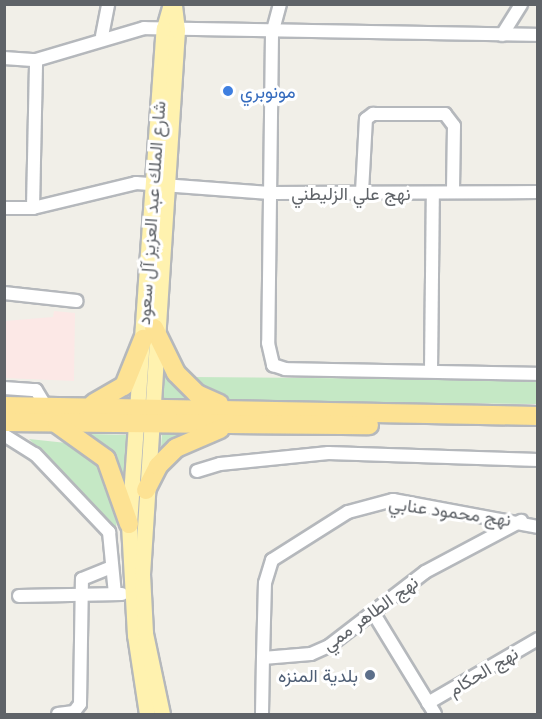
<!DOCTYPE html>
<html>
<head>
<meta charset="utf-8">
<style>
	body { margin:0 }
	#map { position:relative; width:542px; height:719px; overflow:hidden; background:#f1efe8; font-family:"Noto Sans",Vazirmatn,sans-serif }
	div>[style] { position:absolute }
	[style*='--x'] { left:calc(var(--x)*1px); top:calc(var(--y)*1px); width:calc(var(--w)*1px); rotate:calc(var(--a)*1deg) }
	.medical>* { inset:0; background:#fce8e6 }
	.green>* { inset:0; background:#c5e8c5 }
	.roads { filter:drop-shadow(2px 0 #b5b8bc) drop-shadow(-2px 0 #b5b8bc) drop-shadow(0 2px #b5b8bc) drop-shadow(0 -2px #b5b8bc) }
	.minor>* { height:12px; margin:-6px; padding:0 6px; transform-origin:6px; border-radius:6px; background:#fff }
	.major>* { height:15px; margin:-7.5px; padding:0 7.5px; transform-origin:7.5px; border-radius:7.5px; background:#fff2af }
	.highway>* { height:18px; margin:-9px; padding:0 9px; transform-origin:9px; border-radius:9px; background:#fde293 }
	.dots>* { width:16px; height:16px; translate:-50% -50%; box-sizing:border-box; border:3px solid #fff; border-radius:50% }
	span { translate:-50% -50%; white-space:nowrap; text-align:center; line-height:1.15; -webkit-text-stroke:6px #fff; paint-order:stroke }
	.shop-label { font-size:18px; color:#366cbe }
	.left { translate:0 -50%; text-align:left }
	.street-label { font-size:18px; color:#5f6368 }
	.service-label { font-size:18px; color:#4e5e75 }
	.right { translate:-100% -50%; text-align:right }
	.frame { position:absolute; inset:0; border:6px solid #5f6368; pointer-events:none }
</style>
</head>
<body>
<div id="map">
	<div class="medical">
		<div style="clip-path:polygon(54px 311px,75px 313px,74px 381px,5px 378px,5px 321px,53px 317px)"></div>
	</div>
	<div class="green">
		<div style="clip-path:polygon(163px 362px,192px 377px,537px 380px,537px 404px,161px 401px)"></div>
		<div style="clip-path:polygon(89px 434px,131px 435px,128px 485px,114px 457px)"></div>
		<div style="clip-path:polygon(162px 434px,193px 434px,160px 462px)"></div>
		<div style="clip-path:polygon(29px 439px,76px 444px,107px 471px,118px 511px,116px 528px)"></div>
	</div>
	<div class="roads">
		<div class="minor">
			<div style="--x:280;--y:4;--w:31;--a:105"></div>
			<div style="--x:272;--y:34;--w:309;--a:90.7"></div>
			<div style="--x:268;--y:343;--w:23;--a:77"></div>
			<div style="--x:273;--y:365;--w:13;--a:18"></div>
			<div style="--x:285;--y:369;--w:253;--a:1.1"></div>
			<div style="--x:502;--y:35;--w:36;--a:-58"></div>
			<div style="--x:102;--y:36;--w:33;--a:-79"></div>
			<div style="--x:4;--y:58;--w:32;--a:4"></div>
			<div style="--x:36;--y:60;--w:113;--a:-16.5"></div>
			<div style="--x:144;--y:28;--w:394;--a:1"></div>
			<div style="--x:362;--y:192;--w:73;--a:-86.9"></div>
			<div style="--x:366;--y:119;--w:9;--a:-36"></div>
			<div style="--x:373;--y:114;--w:72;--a:0"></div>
			<div style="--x:445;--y:114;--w:15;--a:53"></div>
			<div style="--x:454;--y:126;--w:66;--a:90.9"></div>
			<div style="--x:4;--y:208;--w:29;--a:0"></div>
			<div style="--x:33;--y:208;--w:106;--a:-13.6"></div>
			<div style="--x:136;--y:183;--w:134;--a:4.3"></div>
			<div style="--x:270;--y:193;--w:268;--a:-0.2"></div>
			<div style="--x:33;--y:208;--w:148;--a:-88.8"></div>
			<div style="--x:4;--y:293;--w:73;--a:6.3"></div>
			<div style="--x:431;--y:371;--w:178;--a:-89.4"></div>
			<div style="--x:4;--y:388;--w:32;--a:4"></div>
			<div style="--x:36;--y:390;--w:17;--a:59"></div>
			<div style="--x:4;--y:435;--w:36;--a:32"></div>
			<div style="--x:35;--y:454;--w:108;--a:46.5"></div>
			<div style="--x:109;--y:532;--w:62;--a:84.5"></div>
			<div style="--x:197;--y:471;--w:24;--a:-17"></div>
			<div style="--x:220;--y:464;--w:109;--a:-5.8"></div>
			<div style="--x:328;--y:453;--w:210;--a:1.9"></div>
			<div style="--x:19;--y:596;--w:103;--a:-1.1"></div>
			<div style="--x:374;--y:614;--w:117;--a:58.6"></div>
			<div style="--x:263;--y:658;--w:75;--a:-88.5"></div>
			<div style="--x:265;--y:583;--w:24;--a:-73"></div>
			<div style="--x:272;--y:560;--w:90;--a:-32.3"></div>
			<div style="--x:348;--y:512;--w:47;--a:-14.9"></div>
			<div style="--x:393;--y:500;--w:147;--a:10.5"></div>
			<div style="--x:428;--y:703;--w:127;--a:-30.2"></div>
			<div style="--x:58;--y:714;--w:16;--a:-7"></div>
			<div style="--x:74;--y:712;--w:10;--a:-53"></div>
			<div style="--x:80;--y:704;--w:125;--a:-89.1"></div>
			<div style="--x:82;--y:579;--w:32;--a:-22"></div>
			<div style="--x:262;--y:714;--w:56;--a:-89"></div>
			<div style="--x:263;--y:658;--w:48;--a:-4.8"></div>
			<div style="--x:311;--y:654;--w:20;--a:-24"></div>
			<div style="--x:329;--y:646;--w:121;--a:-37.6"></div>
			<div style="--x:425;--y:572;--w:109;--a:-28"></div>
		</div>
		<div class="major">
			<div style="--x:147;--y:714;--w:80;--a:-98.6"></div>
			<div style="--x:135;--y:635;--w:111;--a:-93.1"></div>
			<div style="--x:129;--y:524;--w:497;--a:-86"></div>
			<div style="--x:164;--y:28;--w:25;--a:-74"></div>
			<div style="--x:162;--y:714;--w:83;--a:-101.9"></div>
			<div style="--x:145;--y:633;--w:59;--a:-92.9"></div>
			<div style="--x:142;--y:574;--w:545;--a:-86.32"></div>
			<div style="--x:177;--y:30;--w:26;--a:-97"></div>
		</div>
		<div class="highway">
			<div style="--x:154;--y:328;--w:50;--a:63.9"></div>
			<div style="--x:176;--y:373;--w:30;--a:45"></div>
			<div style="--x:197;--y:394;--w:24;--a:24"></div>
			<div style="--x:94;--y:403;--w:34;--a:-30"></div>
			<div style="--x:124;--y:386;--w:51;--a:-68"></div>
			<div style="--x:4;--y:406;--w:534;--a:1.07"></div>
			<div style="--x:4;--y:422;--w:365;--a:0.5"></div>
			<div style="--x:57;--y:424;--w:60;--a:35.5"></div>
			<div style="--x:106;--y:459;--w:69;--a:70.5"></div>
			<div style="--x:146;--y:490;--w:27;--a:-63"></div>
			<div style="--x:158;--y:466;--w:25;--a:-45"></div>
			<div style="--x:176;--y:448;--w:48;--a:-23.4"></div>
		</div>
	</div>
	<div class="dots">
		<div style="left:228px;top:91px;background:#3f7fe0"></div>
		<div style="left:370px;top:675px;background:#5c6f8a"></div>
	</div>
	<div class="shop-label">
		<span class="left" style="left:240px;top:91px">مونوبري</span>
	</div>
	<div class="street-label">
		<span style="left:351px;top:193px">نهج علي الزليطني</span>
		<span style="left:151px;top:213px;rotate:-86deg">شارع الملك عبد العزيز آل سعود</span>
		<span style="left:450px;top:511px;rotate:8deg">نهج محمود عنابي</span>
		<span style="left:370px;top:613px;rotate:-36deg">نهج الطاهر ممي</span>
		<span style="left:483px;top:671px;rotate:-31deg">نهج الحكام</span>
	</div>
	<div class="service-label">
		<span class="right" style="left:358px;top:675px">بلدية المنزه</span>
	</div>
	<div class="frame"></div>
</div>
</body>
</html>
